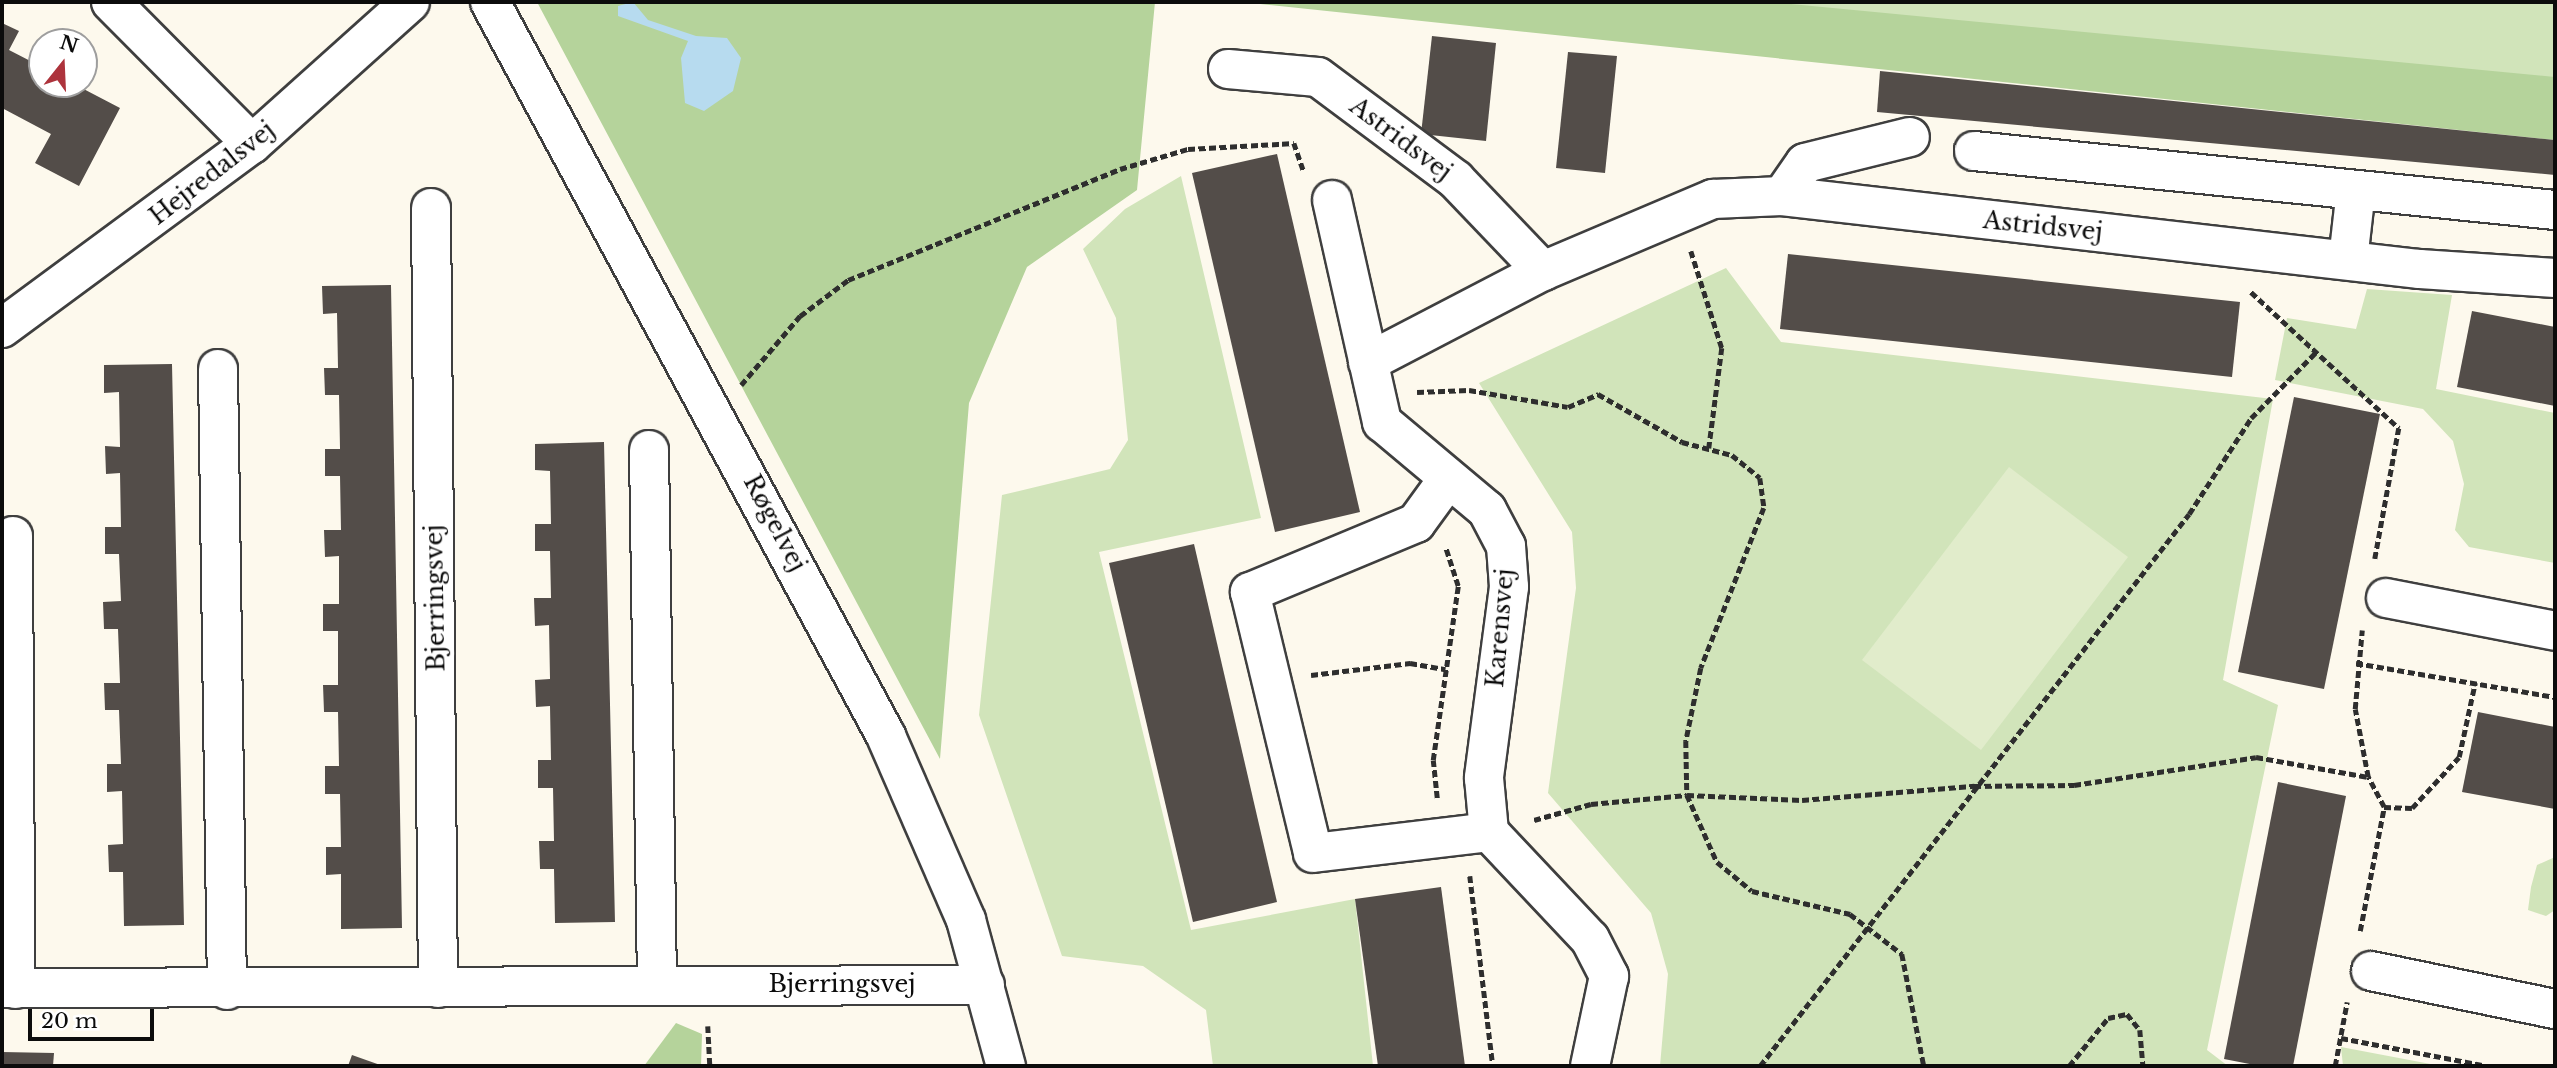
<!DOCTYPE html>
<html>
<head>
<meta charset="utf-8">
<style>
	body { margin:0 }
	#map { position:relative; width:2557px; height:1068px; overflow:hidden; background:#fdf9ed; font-family:"Libre Baskerville",serif }
	div>[style] { position:absolute }
	[style*='--x'] { left:calc(var(--x)*1px); top:calc(var(--y)*1px); width:calc(var(--w)*1px); rotate:calc(var(--a)*1deg) }
	.green>* { inset:0; background:#d1e4ba }
	.forest>* { inset:0; background:#b5d39b }
	.pitch>* { inset:0; background:#e1eccb }
	.water>* { inset:0; background:#b7dbef }
	.building>* { inset:0; background:#534d49 }
	.path>* { height:4.5px; margin-top:-2.25px; transform-origin:0; background:repeating-linear-gradient(90deg,#2e2e2e 0 7px,transparent 0 10.5px) }
	.roads { filter:drop-shadow(2px 0 #3f3f3f) drop-shadow(-2px 0 #3f3f3f) drop-shadow(0 2px #3f3f3f) drop-shadow(0 -2px #3f3f3f) }
	.minor>* { height:38px; margin:-19px; padding:0 19px; transform-origin:19px; border-radius:19px; background:#fff }
	span { translate:-50% -50%; white-space:nowrap; text-align:center; line-height:1.15; -webkit-text-stroke:7px #fff; paint-order:stroke }
	.street-label { font-size:24px; color:#0c0c0c }
	.frame { position:absolute; inset:0; border:4px solid #0c0c0c; pointer-events:none }
	.north { position:absolute; left:28px; top:28px; width:70px; height:70px; box-sizing:border-box; background:#fff; border:2px solid #9e9e9e; border-radius:50%; rotate:18deg; font-size:19px; font-weight:700; line-height:28px; text-align:center; color:#0c0c0c }
	.north::after { content:''; display:block; margin:auto; width:24px; height:32px; background:#ad333c; clip-path:polygon(50% 0,100% 100%,50% 72%,0 100%) }
	.scale { position:absolute; left:28px; top:1009px; width:126px; height:32px; box-sizing:border-box; border:4px solid #0c0c0c; border-top:0; padding-left:9px; font-size:21px; line-height:24px; white-space:nowrap; color:#0c0c0c; -webkit-text-stroke:5px #fff; paint-order:stroke }
</style>
</head>
<body>
<div id="map">
	<div class="green">
		<div style="clip-path:polygon(1753px 2px,2555px 2px,2555px 80px)"></div>
		<div style="clip-path:polygon(1181px 176px,1261px 518px,1099px 552px,1191px 930px,1355px 899px,1373px 1066px,1213px 1066px,1206px 1010px,1143px 966px,1062px 956px,979px 715px,1002px 495px,1110px 469px,1128px 440px,1116px 318px,1083px 249px,1125px 209px)"></div>
		<div style="clip-path:polygon(1726px 268px,1781px 342px,2273px 399px,2223px 680px,2278px 705px,2207px 1050px,2228px 1066px,1660px 1066px,1668px 974px,1651px 913px,1548px 793px,1576px 588px,1572px 532px,1479px 383px)"></div>
		<div style="clip-path:polygon(2367px 289px,2452px 295px,2436px 389px,2555px 413px,2555px 563px,2469px 547px,2455px 530px,2464px 484px,2453px 441px,2423px 409px,2275px 380px,2287px 318px,2356px 329px)"></div>
		<div style="clip-path:polygon(2555px 857px,2555px 910px,2546px 916px,2528px 910px,2531px 887px,2537px 865px)"></div>
		<div style="clip-path:polygon(2341px 1047px,2441px 1066px,2343px 1066px)"></div>
	</div>
	<div class="forest">
		<div style="clip-path:polygon(537px 2px,1155px 2px,1137px 190px,1027px 267px,969px 403px,940px 759px)"></div>
		<div style="clip-path:polygon(1241px 2px,1769px 2px,2555px 77px,2555px 140px)"></div>
		<div style="clip-path:polygon(676px 1023px,702px 1034px,701px 1066px,644px 1066px)"></div>
	</div>
	<div class="pitch">
		<div style="clip-path:polygon(2009px 467px,2128px 557px,1981px 750px,1862px 660px)"></div>
	</div>
	<div class="water">
		<div style="clip-path:polygon(633px 2px,648px 20px,696px 36px,727px 38px,741px 58px,733px 91px,704px 111px,685px 103px,681px 58px,688px 41px,618px 16px,618px 6px)"></div>
	</div>
	<div class="building">
		<div style="clip-path:polygon(2px 23px,19px 31px,9px 50px,42px 67px,42px 84px,74px 84px,120px 108px,79px 186px,35px 163px,51px 134px,2px 108px)"></div>
		<div style="clip-path:polygon(1432px 36px,1496px 43px,1486px 141px,1421px 134px)"></div>
		<div style="clip-path:polygon(1568px 52px,1617px 56px,1605px 173px,1556px 168px)"></div>
		<div style="clip-path:polygon(1880px 71px,2555px 140px,2555px 175px,1877px 112px)"></div>
		<div style="clip-path:polygon(1277px 154px,1360px 512px,1275px 532px,1192px 173px)"></div>
		<div style="clip-path:polygon(1788px 254px,2240px 302px,2232px 377px,1780px 329px)"></div>
		<div style="clip-path:polygon(391px 285px,402px 928px,341px 929px,341px 874px,326px 875px,326px 847px,341px 847px,340px 794px,325px 794px,325px 766px,339px 766px,338px 712px,324px 712px,323px 685px,338px 685px,338px 631px,323px 631px,323px 604px,339px 604px,339px 556px,325px 557px,324px 530px,341px 530px,340px 476px,325px 476px,325px 449px,340px 449px,339px 395px,325px 395px,324px 368px,338px 368px,337px 313px,323px 314px,322px 286px)"></div>
		<div style="clip-path:polygon(2472px 311px,2555px 327px,2555px 406px,2457px 387px)"></div>
		<div style="clip-path:polygon(172px 364px,184px 925px,124px 926px,123px 872px,109px 872px,108px 845px,123px 844px,122px 791px,107px 792px,107px 764px,121px 764px,119px 710px,105px 710px,104px 683px,120px 683px,118px 629px,104px 629px,103px 602px,121px 601px,119px 554px,105px 554px,105px 527px,121px 527px,120px 473px,106px 474px,105px 446px,120px 447px,119px 392px,104px 393px,104px 365px)"></div>
		<div style="clip-path:polygon(2294px 397px,2380px 414px,2324px 689px,2238px 672px)"></div>
		<div style="clip-path:polygon(604px 442px,615px 922px,555px 923px,554px 869px,540px 869px,539px 841px,554px 841px,553px 788px,538px 788px,538px 760px,551px 760px,550px 706px,536px 707px,535px 680px,550px 679px,549px 625px,535px 626px,534px 598px,551px 598px,550px 551px,535px 551px,535px 524px,551px 524px,550px 471px,535px 470px,535px 444px)"></div>
		<div style="clip-path:polygon(1194px 544px,1277px 902px,1193px 922px,1109px 563px)"></div>
		<div style="clip-path:polygon(2478px 712px,2555px 727px,2555px 809px,2462px 792px)"></div>
		<div style="clip-path:polygon(2278px 782px,2346px 796px,2293px 1066px,2260px 1066px,2224px 1059px)"></div>
		<div style="clip-path:polygon(1441px 887px,1465px 1066px,1378px 1066px,1355px 899px)"></div>
		<div style="clip-path:polygon(2px 1052px,54px 1053px,53px 1066px,2px 1066px)"></div>
		<div style="clip-path:polygon(352px 1055px,383px 1066px,348px 1066px)"></div>
	</div>
	<div class="path">
		<div style="--x:1691;--y:251;--w:102;--a:72.3"></div>
		<div style="--x:1722;--y:348;--w:101;--a:97.4"></div>
		<div style="--x:2251;--y:292;--w:201;--a:42.6"></div>
		<div style="--x:2399;--y:428;--w:133;--a:100.4"></div>
		<div style="--x:741;--y:385;--w:91;--a:-49.5"></div>
		<div style="--x:800;--y:316;--w:60;--a:-36.9"></div>
		<div style="--x:848;--y:280;--w:294;--a:-22.2"></div>
		<div style="--x:1120;--y:169;--w:71;--a:-16.4"></div>
		<div style="--x:1188;--y:149;--w:106;--a:-3.2"></div>
		<div style="--x:1294;--y:143;--w:31;--a:71"></div>
		<div style="--x:1417;--y:392;--w:52;--a:-2.2"></div>
		<div style="--x:1469;--y:390;--w:100;--a:9.7"></div>
		<div style="--x:1568;--y:407;--w:33;--a:-23"></div>
		<div style="--x:1598;--y:394;--w:97;--a:29.7"></div>
		<div style="--x:1682;--y:442;--w:52;--a:14.6"></div>
		<div style="--x:1732;--y:455;--w:36;--a:39"></div>
		<div style="--x:1760;--y:478;--w:30;--a:82"></div>
		<div style="--x:1764;--y:508;--w:172;--a:111.5"></div>
		<div style="--x:1701;--y:668;--w:75;--a:101.6"></div>
		<div style="--x:1686;--y:741;--w:54;--a:88.9"></div>
		<div style="--x:1687;--y:795;--w:73;--a:65.9"></div>
		<div style="--x:1717;--y:862;--w:45;--a:39.6"></div>
		<div style="--x:1752;--y:891;--w:101;--a:13.2"></div>
		<div style="--x:1850;--y:914;--w:66;--a:37.6"></div>
		<div style="--x:1902;--y:954;--w:114;--a:78.9"></div>
		<div style="--x:2356;--y:663;--w:202;--a:9.7"></div>
		<div style="--x:1311;--y:675;--w:100;--a:-6.9"></div>
		<div style="--x:1410;--y:663;--w:36;--a:10"></div>
		<div style="--x:1437;--y:798;--w:38;--a:-96"></div>
		<div style="--x:1433;--y:760;--w:176;--a:-81.8"></div>
		<div style="--x:1458;--y:586;--w:40;--a:-108"></div>
		<div style="--x:2384;--y:807;--w:28;--a:2"></div>
		<div style="--x:2412;--y:808;--w:69;--a:-47.3"></div>
		<div style="--x:2459;--y:757;--w:76;--a:-77.8"></div>
		<div style="--x:1534;--y:820;--w:59;--a:-15.7"></div>
		<div style="--x:1591;--y:804;--w:96;--a:-5.4"></div>
		<div style="--x:1687;--y:795;--w:115;--a:2.5"></div>
		<div style="--x:1802;--y:800;--w:173;--a:-4.7"></div>
		<div style="--x:1974;--y:786;--w:100;--a:-0.6"></div>
		<div style="--x:2074;--y:785;--w:184;--a:-8.7"></div>
		<div style="--x:2256;--y:757;--w:114;--a:10.1"></div>
		<div style="--x:1470;--y:876;--w:191;--a:83.1"></div>
		<div style="--x:2360;--y:931;--w:126;--a:-79"></div>
		<div style="--x:2384;--y:807;--w:34;--a:-118"></div>
		<div style="--x:2368;--y:777;--w:69;--a:-100.8"></div>
		<div style="--x:2355;--y:709;--w:79;--a:-84.9"></div>
		<div style="--x:708;--y:1026;--w:40;--a:87.1"></div>
		<div style="--x:2341;--y:1038;--w:145;--a:10.8"></div>
		<div style="--x:1760;--y:1066;--w:699;--a:-52.15"></div>
		<div style="--x:2189;--y:514;--w:114;--a:-57.1"></div>
		<div style="--x:2251;--y:418;--w:94;--a:-45.4"></div>
		<div style="--x:2069;--y:1066;--w:62;--a:-50.9"></div>
		<div style="--x:2108;--y:1018;--w:19;--a:-12"></div>
		<div style="--x:2127;--y:1014;--w:21;--a:51"></div>
		<div style="--x:2140;--y:1030;--w:36;--a:85"></div>
		<div style="--x:2335;--y:1066;--w:65;--a:-79.4"></div>
	</div>
	<div class="roads">
		<div class="minor">
			<div style="--x:111;--y:2;--w:200;--a:45.2"></div>
			<div style="--x:490;--y:2;--w:834;--a:61.65"></div>
			<div style="--x:886;--y:736;--w:201;--a:66.5"></div>
			<div style="--x:966;--y:920;--w:151;--a:74.7"></div>
			<div style="--x:1228;--y:69;--w:90;--a:5.1"></div>
			<div style="--x:1318;--y:77;--w:172;--a:36.7"></div>
			<div style="--x:1456;--y:180;--w:126;--a:46.3"></div>
			<div style="--x:1974;--y:151;--w:584;--a:5.8"></div>
			<div style="--x:1782;--y:196;--w:40;--a:-55.1"></div>
			<div style="--x:1805;--y:163;--w:108;--a:-13.9"></div>
			<div style="--x:1332;--y:200;--w:228;--a:77.3"></div>
			<div style="--x:1382;--y:422;--w:137;--a:40"></div>
			<div style="--x:1487;--y:510;--w:41;--a:62.2"></div>
			<div style="--x:1506;--y:546;--w:41;--a:85.8"></div>
			<div style="--x:1509;--y:587;--w:193;--a:97.5"></div>
			<div style="--x:1484;--y:778;--w:54;--a:84.7"></div>
			<div style="--x:1489;--y:832;--w:147;--a:46.7"></div>
			<div style="--x:1590;--y:939;--w:42;--a:62.8"></div>
			<div style="--x:1609;--y:976;--w:92;--a:101.9"></div>
			<div style="--x:431;--y:208;--w:780;--a:89.49"></div>
			<div style="--x:2348;--y:260;--w:70;--a:-83.5"></div>
			<div style="--x:2;--y:328;--w:310;--a:-36.4"></div>
			<div style="--x:252;--y:144;--w:212;--a:-41.9"></div>
			<div style="--x:1368;--y:362;--w:197;--a:-27.5"></div>
			<div style="--x:1543;--y:271;--w:185;--a:-23"></div>
			<div style="--x:1713;--y:199;--w:69;--a:-2.5"></div>
			<div style="--x:1782;--y:196;--w:642;--a:6.53"></div>
			<div style="--x:2420;--y:269;--w:135;--a:3.8"></div>
			<div style="--x:218;--y:369;--w:621;--a:89.17"></div>
			<div style="--x:649;--y:450;--w:533;--a:89.14"></div>
			<div style="--x:1448;--y:479;--w:54;--a:126"></div>
			<div style="--x:1416;--y:523;--w:180;--a:157.4"></div>
			<div style="--x:1250;--y:592;--w:268;--a:76.4"></div>
			<div style="--x:1313;--y:853;--w:177;--a:-6.8"></div>
			<div style="--x:13;--y:536;--w:453;--a:89.7"></div>
			<div style="--x:2386;--y:598;--w:172;--a:11"></div>
			<div style="--x:2371;--y:971;--w:188;--a:11.7"></div>
			<div style="--x:2;--y:988;--w:983;--a:-0.17"></div>
		</div>
	</div>
	<div class="street-label">
		<span style="left:1401px;top:139px;rotate:37deg">Astridsvej</span>
		<span style="left:212px;top:173px;rotate:-38deg">Hejredalsvej</span>
		<span style="left:2043px;top:226px;rotate:6deg">Astridsvej</span>
		<span style="left:775px;top:523px;rotate:62deg">Røgelvej</span>
		<span style="left:435px;top:598px;rotate:-91deg">Bjerringsvej</span>
		<span style="left:1500px;top:628px;rotate:-85deg">Karensvej</span>
		<span style="left:842px;top:984px">Bjerringsvej</span>
	</div>
	<div class="frame"></div>
	<div class="north">N</div>
	<div class="scale">20 m</div>
</div>
</body>
</html>
